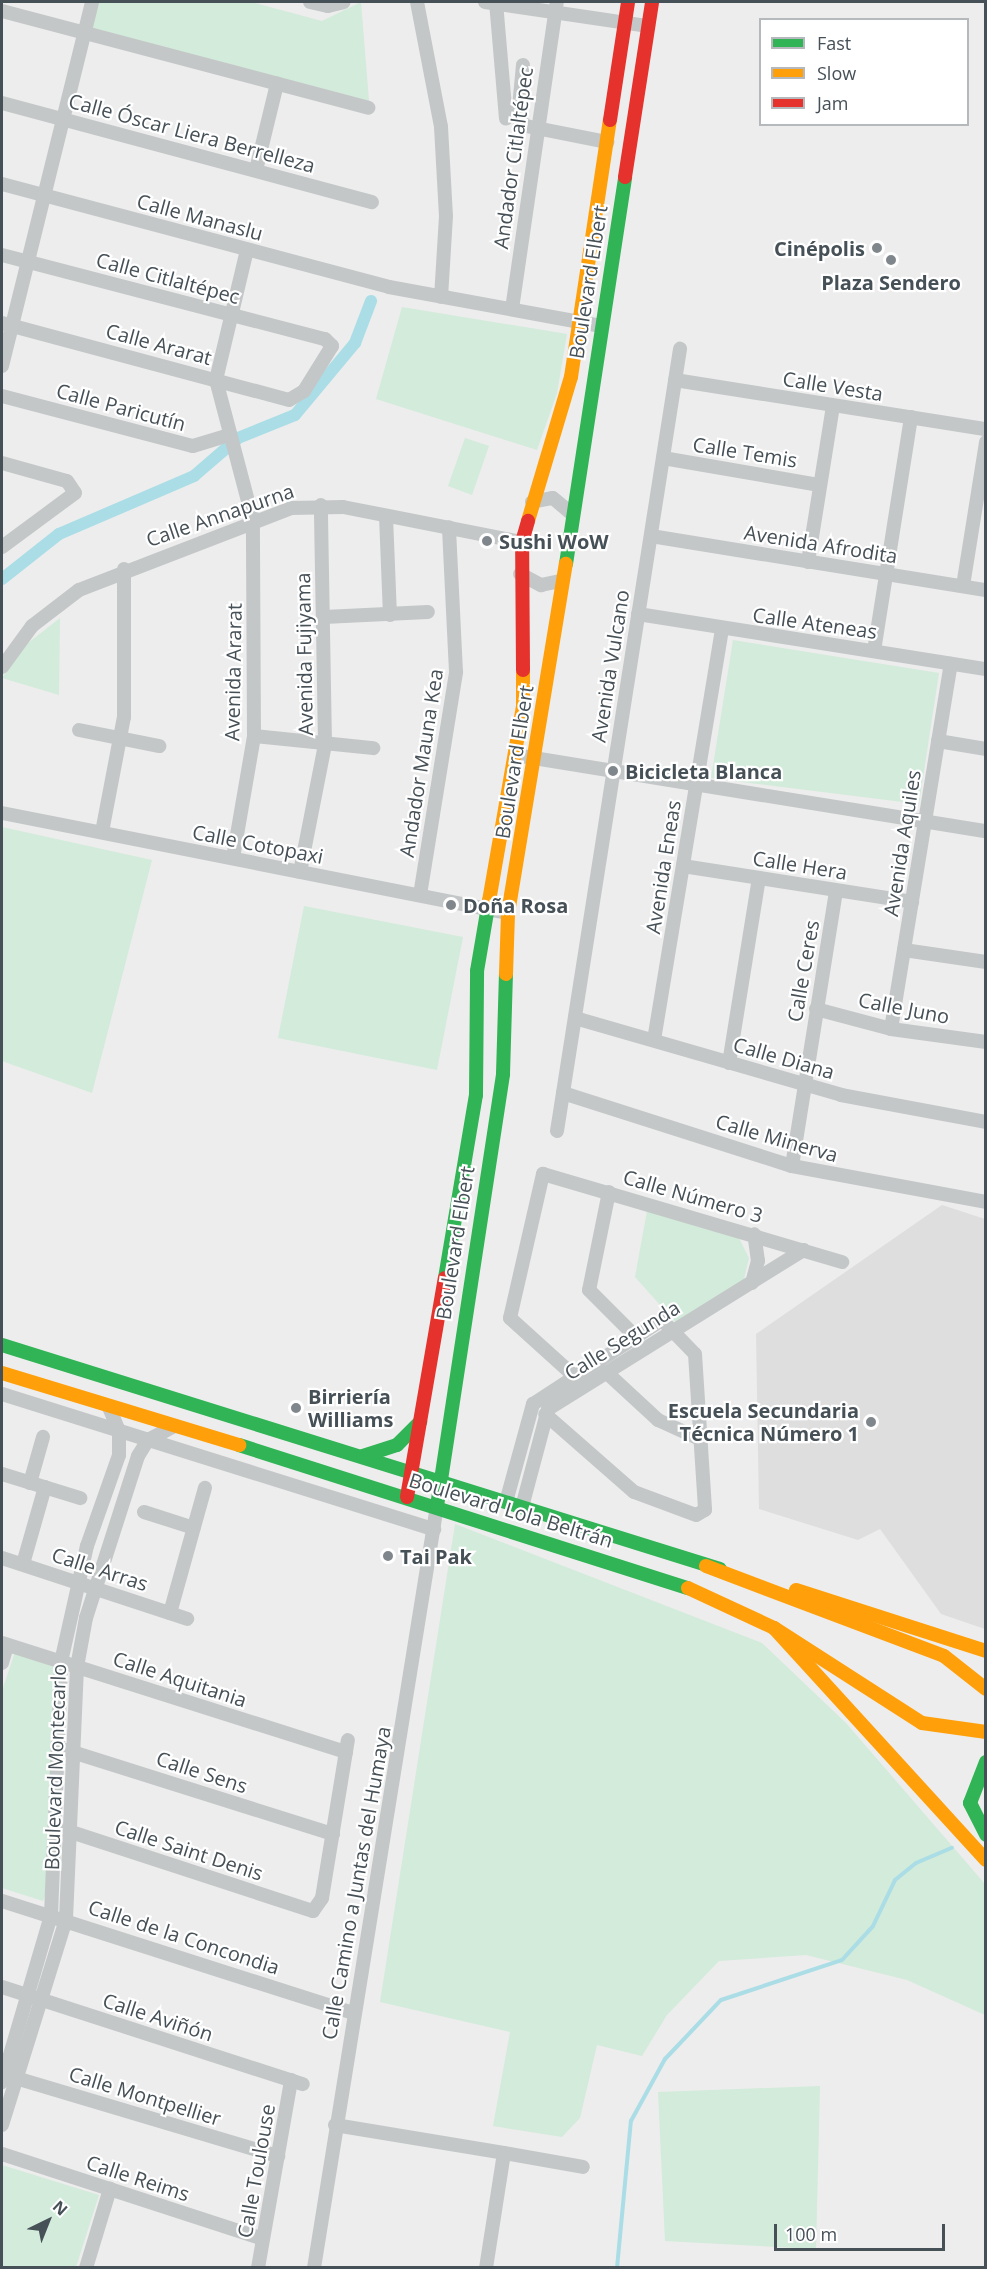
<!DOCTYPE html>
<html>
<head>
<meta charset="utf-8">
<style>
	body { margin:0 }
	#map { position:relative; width:987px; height:2269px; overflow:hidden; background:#ededed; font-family:"Open Sans",sans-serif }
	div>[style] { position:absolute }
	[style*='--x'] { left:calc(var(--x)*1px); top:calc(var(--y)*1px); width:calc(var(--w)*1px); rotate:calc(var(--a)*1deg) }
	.education>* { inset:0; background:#dfdede }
	.green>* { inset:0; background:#d2ebda }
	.stream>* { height:4px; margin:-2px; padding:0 2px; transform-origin:2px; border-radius:2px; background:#aadde6 }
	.canal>* { height:12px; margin:-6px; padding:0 6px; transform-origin:6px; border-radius:6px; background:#aadde6 }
	.street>* { height:14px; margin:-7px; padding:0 7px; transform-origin:7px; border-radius:7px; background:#c4c7c8 }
	.fast>* { height:14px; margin:-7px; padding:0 7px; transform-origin:7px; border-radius:7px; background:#30b455 }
	.slow>* { height:14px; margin:-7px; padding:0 7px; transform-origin:7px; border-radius:7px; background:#ff9f0a }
	.jam>* { height:14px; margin:-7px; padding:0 7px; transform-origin:7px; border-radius:7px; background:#e5322d }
	.dots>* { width:16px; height:16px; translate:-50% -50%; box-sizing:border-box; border:3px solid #fff; border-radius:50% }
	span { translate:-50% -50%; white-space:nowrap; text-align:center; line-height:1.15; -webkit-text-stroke:4.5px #fff; paint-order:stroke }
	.street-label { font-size:20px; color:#465057 }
	.poi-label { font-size:20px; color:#465057; font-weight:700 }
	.right { translate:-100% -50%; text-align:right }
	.left { translate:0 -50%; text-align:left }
	.frame { position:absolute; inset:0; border:3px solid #465057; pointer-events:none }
	.legend { position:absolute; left:759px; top:18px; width:210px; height:108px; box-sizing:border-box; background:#fff; border:2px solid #b5b9bc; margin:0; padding:8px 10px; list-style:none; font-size:18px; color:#465057 }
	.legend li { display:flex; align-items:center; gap:12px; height:30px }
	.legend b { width:30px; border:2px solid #b5b9bc }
	.north { position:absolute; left:18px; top:2191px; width:60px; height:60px; -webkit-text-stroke:4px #fff; paint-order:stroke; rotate:43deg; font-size:16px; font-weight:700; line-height:24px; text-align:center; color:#465057 }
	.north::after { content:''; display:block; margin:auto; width:21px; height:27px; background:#465057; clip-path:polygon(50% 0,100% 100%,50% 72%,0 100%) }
	.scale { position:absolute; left:774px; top:2224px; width:171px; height:27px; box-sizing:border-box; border:3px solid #465057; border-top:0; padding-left:8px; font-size:18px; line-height:21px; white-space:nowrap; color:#465057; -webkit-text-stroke:4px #fff; paint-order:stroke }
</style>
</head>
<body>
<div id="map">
	<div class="education">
		<div style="clip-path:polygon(942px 1205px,985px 1219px,985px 1629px,941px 1614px,880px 1529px,858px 1540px,759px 1509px,756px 1334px)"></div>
	</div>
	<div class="green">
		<div style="clip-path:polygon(99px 2px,251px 2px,322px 21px,361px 2px,369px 101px,92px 28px)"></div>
		<div style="clip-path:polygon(402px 307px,567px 334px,557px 393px,537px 450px,376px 399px)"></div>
		<div style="clip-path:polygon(465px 438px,489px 446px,472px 495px,448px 486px)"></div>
		<div style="clip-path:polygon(60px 618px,59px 695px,2px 678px,28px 643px)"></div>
		<div style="clip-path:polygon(733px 640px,939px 673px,919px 804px,711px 778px)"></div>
		<div style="clip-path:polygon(2px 827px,152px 860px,92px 1093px,2px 1061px)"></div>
		<div style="clip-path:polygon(304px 906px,463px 937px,437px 1070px,278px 1038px)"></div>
		<div style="clip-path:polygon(647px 1211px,739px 1238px,749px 1258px,744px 1279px,678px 1325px,635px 1277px)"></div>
		<div style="clip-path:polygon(455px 1524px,762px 1643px,846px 1723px,985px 1884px,985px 2015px,907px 1980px,806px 1955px,719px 1961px,667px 2015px,642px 2056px,597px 2045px,580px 2118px,562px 2137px,493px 2126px,510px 2032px,380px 2002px)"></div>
		<div style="clip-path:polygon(15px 1652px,56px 1668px,49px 1887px,43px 1901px,2px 1888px,2px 1691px)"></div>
		<div style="clip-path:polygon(820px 2086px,816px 2249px,665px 2241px,658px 2092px)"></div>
		<div style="clip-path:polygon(2px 2165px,99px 2195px,76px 2267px,2px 2267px)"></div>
	</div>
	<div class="stream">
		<div style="--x:617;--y:2268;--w:148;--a:-84.6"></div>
		<div style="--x:631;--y:2121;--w:71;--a:-61.3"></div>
		<div style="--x:665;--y:2059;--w:81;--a:-46.5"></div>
		<div style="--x:721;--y:2000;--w:127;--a:-18.3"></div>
		<div style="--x:842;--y:1960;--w:46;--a:-47.6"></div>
		<div style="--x:873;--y:1926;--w:51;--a:-64.4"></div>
		<div style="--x:895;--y:1880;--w:27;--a:-39"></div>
		<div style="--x:916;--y:1863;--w:39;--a:-23"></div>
	</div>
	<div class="canal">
		<div style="--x:2;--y:579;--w:73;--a:-38.3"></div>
		<div style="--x:59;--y:534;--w:147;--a:-23.2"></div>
		<div style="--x:194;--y:476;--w:58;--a:-40.8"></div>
		<div style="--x:238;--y:438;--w:61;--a:-22"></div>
		<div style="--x:295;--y:415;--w:94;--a:-50.2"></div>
		<div style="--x:355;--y:343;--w:45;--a:-69.1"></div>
	</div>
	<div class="street">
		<div style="--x:310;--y:2;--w:18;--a:13"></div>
		<div style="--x:328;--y:6;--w:16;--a:-14"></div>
		<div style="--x:417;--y:2;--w:127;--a:79.1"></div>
		<div style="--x:441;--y:127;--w:89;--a:86.8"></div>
		<div style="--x:446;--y:216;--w:81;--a:93.5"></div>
		<div style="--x:485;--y:2;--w:165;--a:8.4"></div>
		<div style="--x:496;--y:2;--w:117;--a:85.1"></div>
		<div style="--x:2;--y:11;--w:379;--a:14.8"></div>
		<div style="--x:523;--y:65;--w:53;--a:95.4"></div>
		<div style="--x:518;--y:118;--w:11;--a:45"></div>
		<div style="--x:526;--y:126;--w:83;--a:11.2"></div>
		<div style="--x:2;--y:103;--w:383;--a:15"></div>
		<div style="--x:256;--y:170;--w:89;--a:-76.3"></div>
		<div style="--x:2;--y:184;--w:400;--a:14.9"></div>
		<div style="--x:389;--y:287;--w:216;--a:10.4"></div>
		<div style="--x:2;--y:255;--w:334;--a:14.6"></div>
		<div style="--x:325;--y:339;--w:10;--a:45"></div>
		<div style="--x:332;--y:346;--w:53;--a:121.9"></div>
		<div style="--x:304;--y:391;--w:17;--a:149"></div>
		<div style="--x:289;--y:400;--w:297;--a:-165"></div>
		<div style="--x:512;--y:309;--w:310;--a:-81.7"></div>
		<div style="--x:2;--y:366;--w:375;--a:-76.1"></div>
		<div style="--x:675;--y:380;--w:315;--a:9"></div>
		<div style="--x:2;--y:396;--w:197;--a:14.7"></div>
		<div style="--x:193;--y:446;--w:39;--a:-17"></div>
		<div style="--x:663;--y:458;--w:159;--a:9.8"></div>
		<div style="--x:2;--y:463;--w:67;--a:15.5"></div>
		<div style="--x:67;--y:481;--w:14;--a:56"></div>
		<div style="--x:75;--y:493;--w:91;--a:143.5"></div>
		<div style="--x:532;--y:502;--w:21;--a:-11"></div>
		<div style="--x:553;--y:498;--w:23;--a:40"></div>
		<div style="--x:386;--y:516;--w:99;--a:87.7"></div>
		<div style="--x:651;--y:536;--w:339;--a:9.2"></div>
		<div style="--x:808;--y:562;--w:158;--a:-80.9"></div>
		<div style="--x:520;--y:574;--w:24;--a:28"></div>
		<div style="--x:541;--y:585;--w:19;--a:-12"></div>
		<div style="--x:963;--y:586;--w:146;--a:-80.9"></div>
		<div style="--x:638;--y:614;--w:352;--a:9"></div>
		<div style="--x:324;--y:617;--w:104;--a:-2.8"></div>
		<div style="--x:874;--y:651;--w:237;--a:-81"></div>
		<div style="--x:2;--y:667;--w:51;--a:-53.8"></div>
		<div style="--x:32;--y:626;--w:59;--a:-37.5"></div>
		<div style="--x:79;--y:590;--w:227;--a:-21.1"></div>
		<div style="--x:291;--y:508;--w:52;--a:-1.1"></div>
		<div style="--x:343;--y:507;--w:182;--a:11.1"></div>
		<div style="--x:79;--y:730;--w:82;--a:11.3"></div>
		<div style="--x:254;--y:736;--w:120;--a:5.8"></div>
		<div style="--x:938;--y:741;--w:49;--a:9.5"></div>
		<div style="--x:515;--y:755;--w:477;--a:9.2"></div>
		<div style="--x:2;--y:813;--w:516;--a:11.18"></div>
		<div style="--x:102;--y:832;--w:117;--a:-79.2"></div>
		<div style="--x:124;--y:717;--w:148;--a:-90"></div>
		<div style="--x:233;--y:858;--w:124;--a:-80.2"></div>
		<div style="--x:254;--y:736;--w:216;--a:-90.3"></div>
		<div style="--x:253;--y:520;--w:145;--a:-104.8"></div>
		<div style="--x:216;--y:380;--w:134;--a:-76.6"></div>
		<div style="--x:683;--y:866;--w:232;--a:8.9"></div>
		<div style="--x:300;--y:872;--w:130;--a:-78.9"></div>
		<div style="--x:325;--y:744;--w:239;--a:-91"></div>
		<div style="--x:420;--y:895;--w:226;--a:-80.8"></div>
		<div style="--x:456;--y:672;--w:145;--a:-92.8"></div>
		<div style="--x:904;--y:950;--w:83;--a:8.3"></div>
		<div style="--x:816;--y:1009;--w:78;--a:14.9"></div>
		<div style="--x:891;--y:1029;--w:96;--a:7.8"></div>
		<div style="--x:575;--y:1018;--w:277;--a:16.1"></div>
		<div style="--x:841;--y:1095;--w:147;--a:10.5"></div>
		<div style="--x:891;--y:1029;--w:370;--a:-80.7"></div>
		<div style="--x:654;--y:1040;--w:417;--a:-80.6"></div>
		<div style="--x:729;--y:1063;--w:187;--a:-80.8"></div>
		<div style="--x:563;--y:1093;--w:240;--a:17.7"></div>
		<div style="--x:792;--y:1166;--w:197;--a:10.5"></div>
		<div style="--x:557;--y:1131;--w:792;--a:-81.06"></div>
		<div style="--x:792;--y:1166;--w:279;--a:-80.9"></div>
		<div style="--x:609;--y:1192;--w:100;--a:101.5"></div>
		<div style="--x:589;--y:1290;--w:65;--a:45"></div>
		<div style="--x:752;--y:1283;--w:23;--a:-75"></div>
		<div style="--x:758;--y:1261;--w:27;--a:-98"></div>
		<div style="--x:606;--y:1372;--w:71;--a:42.7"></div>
		<div style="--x:658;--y:1420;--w:48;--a:24.4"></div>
		<div style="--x:573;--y:1375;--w:85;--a:-137.9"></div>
		<div style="--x:510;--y:1318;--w:148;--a:-77.1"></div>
		<div style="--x:543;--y:1174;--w:312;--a:16.4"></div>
		<div style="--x:2;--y:1394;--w:453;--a:17.4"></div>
		<div style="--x:2;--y:1474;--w:82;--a:17.1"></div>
		<div style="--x:30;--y:1483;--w:48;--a:-74.2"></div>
		<div style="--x:506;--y:1502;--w:102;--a:-74.6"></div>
		<div style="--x:533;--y:1404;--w:154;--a:-33.1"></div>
		<div style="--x:662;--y:1320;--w:47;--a:45.9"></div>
		<div style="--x:695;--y:1354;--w:156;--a:86.3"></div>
		<div style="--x:705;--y:1510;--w:10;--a:151"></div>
		<div style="--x:696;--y:1515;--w:66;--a:-159.6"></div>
		<div style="--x:634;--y:1492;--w:118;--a:-138.8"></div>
		<div style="--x:522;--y:1507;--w:101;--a:-75.1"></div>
		<div style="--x:548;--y:1409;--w:301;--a:-31.9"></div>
		<div style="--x:144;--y:1512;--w:52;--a:17.7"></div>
		<div style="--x:2;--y:1558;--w:195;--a:18.2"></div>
		<div style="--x:23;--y:1564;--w:80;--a:-74.1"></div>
		<div style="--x:170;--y:1613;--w:130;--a:-74.4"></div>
		<div style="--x:2;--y:1643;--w:361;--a:17.6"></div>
		<div style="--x:2;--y:1663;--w:19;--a:-74"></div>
		<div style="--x:66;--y:1750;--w:280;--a:17.5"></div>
		<div style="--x:65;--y:1830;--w:261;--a:18.1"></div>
		<div style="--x:313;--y:1911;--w:16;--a:-55"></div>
		<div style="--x:322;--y:1898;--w:160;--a:-80.7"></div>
		<div style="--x:2;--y:1901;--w:369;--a:17.7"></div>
		<div style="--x:2;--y:1987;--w:316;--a:17.9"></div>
		<div style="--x:9;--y:2076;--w:281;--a:16.6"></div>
		<div style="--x:2;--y:2082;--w:174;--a:-73.6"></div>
		<div style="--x:51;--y:1915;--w:253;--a:-87.7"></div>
		<div style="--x:61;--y:1662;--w:119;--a:-77.4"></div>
		<div style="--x:87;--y:1546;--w:96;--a:-70.6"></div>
		<div style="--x:119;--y:1455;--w:24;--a:-90"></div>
		<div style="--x:119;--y:1431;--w:26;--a:-113"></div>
		<div style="--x:2;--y:2125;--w:216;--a:-72.7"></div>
		<div style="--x:66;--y:1919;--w:252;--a:-87.5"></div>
		<div style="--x:77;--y:1667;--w:50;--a:-79.6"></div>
		<div style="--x:86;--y:1618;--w:170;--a:-72.2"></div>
		<div style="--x:138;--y:1456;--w:19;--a:-58"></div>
		<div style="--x:148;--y:1440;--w:27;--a:-28"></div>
		<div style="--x:335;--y:2125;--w:171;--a:9.4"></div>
		<div style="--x:2;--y:2154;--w:274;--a:18"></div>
		<div style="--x:86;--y:2268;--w:83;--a:-73.1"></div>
		<div style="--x:258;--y:2268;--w:191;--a:-80"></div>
		<div style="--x:314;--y:2268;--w:772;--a:-80.83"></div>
		<div style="--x:486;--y:2268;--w:116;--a:-81.1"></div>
		<div style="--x:504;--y:2153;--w:80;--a:10"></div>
	</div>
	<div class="fast">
		<div style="--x:566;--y:564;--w:391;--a:-81.3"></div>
		<div style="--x:445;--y:1278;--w:186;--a:-80.4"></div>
		<div style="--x:476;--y:1095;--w:124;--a:-89.5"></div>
		<div style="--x:477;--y:971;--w:71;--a:-80.3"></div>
		<div style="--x:2;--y:1345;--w:752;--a:17.33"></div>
		<div style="--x:239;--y:1445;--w:471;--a:17.7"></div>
		<div style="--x:363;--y:1456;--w:36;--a:-18"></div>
		<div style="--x:397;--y:1445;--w:33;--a:-45"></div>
		<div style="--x:437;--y:1506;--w:437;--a:-81.3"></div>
		<div style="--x:503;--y:1074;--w:100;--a:-88.3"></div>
		<div style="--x:986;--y:1762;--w:44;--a:111.3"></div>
		<div style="--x:970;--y:1803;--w:36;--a:63"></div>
	</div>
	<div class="slow">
		<div style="--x:528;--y:521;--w:150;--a:-73.4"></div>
		<div style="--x:571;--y:377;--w:260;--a:-81.4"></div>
		<div style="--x:489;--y:901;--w:198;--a:-80.1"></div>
		<div style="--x:523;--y:706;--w:36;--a:-90"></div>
		<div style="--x:506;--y:974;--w:61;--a:-88.1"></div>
		<div style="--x:508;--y:913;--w:354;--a:-80.6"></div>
		<div style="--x:2;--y:1373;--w:248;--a:16.9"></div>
		<div style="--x:706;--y:1566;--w:254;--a:20.7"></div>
		<div style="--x:944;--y:1656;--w:53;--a:38.2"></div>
		<div style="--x:688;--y:1588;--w:95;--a:24.9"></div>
		<div style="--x:774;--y:1628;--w:176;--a:32.7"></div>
		<div style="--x:922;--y:1723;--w:65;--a:8"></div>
		<div style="--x:796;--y:1590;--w:200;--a:17.8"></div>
		<div style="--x:774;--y:1628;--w:314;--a:47.6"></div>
	</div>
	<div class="jam">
		<div style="--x:610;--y:120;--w:119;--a:-81.3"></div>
		<div style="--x:625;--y:177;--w:177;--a:-81.2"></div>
		<div style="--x:523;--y:670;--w:128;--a:-90.4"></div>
		<div style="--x:522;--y:542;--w:22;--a:-74"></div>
		<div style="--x:407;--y:1497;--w:222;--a:-80.2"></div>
	</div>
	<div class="dots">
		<div style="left:877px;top:248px;background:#80878c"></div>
		<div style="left:891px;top:260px;background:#80878c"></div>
		<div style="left:487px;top:541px;background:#80878c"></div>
		<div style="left:613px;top:771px;background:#80878c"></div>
		<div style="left:451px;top:905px;background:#80878c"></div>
		<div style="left:296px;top:1408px;background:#80878c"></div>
		<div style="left:871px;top:1422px;background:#80878c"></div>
		<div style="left:388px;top:1556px;background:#80878c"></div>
	</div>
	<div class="street-label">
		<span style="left:192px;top:133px;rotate:15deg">Calle Óscar Liera Berrelleza</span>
		<span style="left:513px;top:158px;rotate:-82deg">Andador Citlaltépec</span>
		<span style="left:200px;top:217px;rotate:15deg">Calle Manaslu</span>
		<span style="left:168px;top:278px;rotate:15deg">Calle Citlaltépec</span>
		<span style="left:588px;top:282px;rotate:-81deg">Boulevard Elbert</span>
		<span style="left:159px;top:344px;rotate:15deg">Calle Ararat</span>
		<span style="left:833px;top:386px;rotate:9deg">Calle Vesta</span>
		<span style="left:121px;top:407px;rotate:15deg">Calle Paricutín</span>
		<span style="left:745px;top:452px;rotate:9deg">Calle Temis</span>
		<span style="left:220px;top:515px;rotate:-19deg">Calle Annapurna</span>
		<span style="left:821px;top:544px;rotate:9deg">Avenida Afrodita</span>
		<span style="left:815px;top:623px;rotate:8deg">Calle Ateneas</span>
		<span style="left:304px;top:654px;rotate:-91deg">Avenida Fujiyama</span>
		<span style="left:610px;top:666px;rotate:-81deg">Avenida Vulcano</span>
		<span style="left:233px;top:672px;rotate:-89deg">Avenida Ararat</span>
		<span style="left:514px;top:762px;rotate:-81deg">Boulevard Elbert</span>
		<span style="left:421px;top:763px;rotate:-81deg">Andador Mauna Kea</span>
		<span style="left:902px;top:843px;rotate:-81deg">Avenida Aquiles</span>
		<span style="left:258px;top:844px;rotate:11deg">Calle Cotopaxi</span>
		<span style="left:800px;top:865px;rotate:9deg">Calle Hera</span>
		<span style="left:663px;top:867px;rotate:-81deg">Avenida Eneas</span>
		<span style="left:803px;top:971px;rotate:-80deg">Calle Ceres</span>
		<span style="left:904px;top:1008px;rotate:11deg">Calle Juno</span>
		<span style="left:784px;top:1058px;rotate:16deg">Calle Diana</span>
		<span style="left:777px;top:1138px;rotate:16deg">Calle Minerva</span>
		<span style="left:693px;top:1196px;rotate:16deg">Calle Número 3</span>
		<span style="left:455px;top:1243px;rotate:-81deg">Boulevard Elbert</span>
		<span style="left:622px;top:1340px;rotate:-32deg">Calle Segunda</span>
		<span style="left:511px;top:1510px;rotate:17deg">Boulevard Lola Beltrán</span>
		<span style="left:100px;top:1569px;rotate:18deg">Calle Arras</span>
		<span style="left:180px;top:1679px;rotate:18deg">Calle Aquitania</span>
		<span style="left:55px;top:1767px;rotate:-88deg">Boulevard Montecarlo</span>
		<span style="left:202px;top:1772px;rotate:18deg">Calle Sens</span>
		<span style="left:189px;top:1850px;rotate:18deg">Calle Saint Denis</span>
		<span style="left:356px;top:1883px;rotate:-80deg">Calle Camino a Juntas del Humaya</span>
		<span style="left:184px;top:1937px;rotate:18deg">Calle de la Concondia</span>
		<span style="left:158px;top:2017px;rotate:18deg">Calle Aviñón</span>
		<span style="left:145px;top:2096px;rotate:17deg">Calle Montpellier</span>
		<span style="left:256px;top:2171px;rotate:-80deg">Calle Toulouse</span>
		<span style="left:138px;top:2178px;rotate:18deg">Calle Reims</span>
	</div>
	<div class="poi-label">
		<span class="right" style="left:865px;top:248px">Cinépolis</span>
		<span style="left:891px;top:282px">Plaza Sendero</span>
		<span class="left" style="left:499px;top:541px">Sushi WoW</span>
		<span class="left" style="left:625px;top:771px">Bicicleta Blanca</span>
		<span class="left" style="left:463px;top:905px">Doña Rosa</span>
		<span class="left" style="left:308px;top:1408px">Birriería<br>Williams</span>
		<span class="right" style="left:859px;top:1422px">Escuela Secundaria<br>Técnica Número 1</span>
		<span class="left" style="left:400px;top:1556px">Tai Pak</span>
	</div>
	<div class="frame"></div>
	<ul class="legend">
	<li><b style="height:8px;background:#30b455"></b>Fast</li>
	<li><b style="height:8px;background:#ff9f0a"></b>Slow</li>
	<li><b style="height:8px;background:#e5322d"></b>Jam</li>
	</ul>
	<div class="north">N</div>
	<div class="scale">100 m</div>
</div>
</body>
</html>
